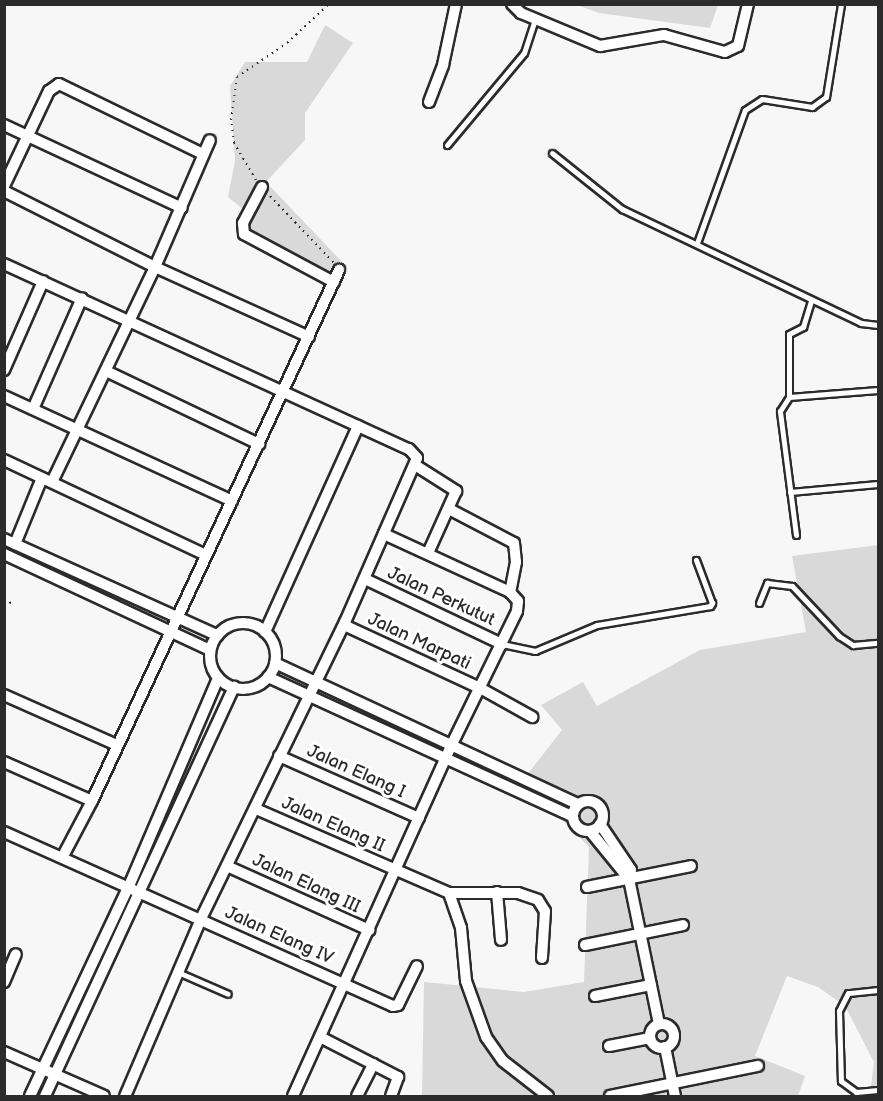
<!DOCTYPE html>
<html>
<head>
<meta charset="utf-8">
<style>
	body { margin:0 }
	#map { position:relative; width:883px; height:1101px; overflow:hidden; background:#f7f7f7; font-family:"Balsamiq Sans",sans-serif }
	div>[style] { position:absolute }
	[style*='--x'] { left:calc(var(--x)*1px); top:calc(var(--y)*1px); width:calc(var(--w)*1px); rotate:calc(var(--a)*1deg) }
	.green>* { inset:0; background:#d9d9d9 }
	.path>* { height:2px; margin-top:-1px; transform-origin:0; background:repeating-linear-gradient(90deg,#2b2b2b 0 1.5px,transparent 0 6px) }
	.roads { filter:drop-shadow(2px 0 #2b2b2b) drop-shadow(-2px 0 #2b2b2b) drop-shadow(0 2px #2b2b2b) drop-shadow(0 -2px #2b2b2b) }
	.lane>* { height:5px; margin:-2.5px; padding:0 2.5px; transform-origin:2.5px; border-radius:2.5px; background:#fff }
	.street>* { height:10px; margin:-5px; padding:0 5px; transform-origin:5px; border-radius:5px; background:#fff }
	.street>.ring { margin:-5px; padding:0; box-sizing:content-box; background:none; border:10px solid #fff; border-radius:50% }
	span { translate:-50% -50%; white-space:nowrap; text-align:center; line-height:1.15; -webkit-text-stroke:6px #fff; paint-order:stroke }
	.street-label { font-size:18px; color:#2b2b2b }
	.frame { position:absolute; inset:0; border:6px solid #2b2b2b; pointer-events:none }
</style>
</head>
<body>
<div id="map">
	<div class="green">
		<div style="clip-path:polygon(577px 5px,718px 5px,710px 28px,599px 13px)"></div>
		<div style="clip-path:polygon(325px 25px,353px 43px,305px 113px,305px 140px,266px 182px,345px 265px,322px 279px,242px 236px,249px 214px,228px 197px,235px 161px,230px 86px,245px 62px,307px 62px)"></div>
		<div style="clip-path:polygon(878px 545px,878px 1096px,870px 1094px,874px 1062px,845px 1006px,818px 987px,787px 976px,755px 1056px,805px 1076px,798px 1096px,422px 1096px,424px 982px,524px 992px,584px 982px,589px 847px,523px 780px,562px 730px,541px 705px,583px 682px,597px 706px,700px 650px,806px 632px,792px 556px)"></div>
	</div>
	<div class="path">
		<div style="--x:256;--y:180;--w:43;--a:-120.7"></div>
		<div style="--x:234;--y:143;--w:23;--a:-97"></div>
		<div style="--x:231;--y:120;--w:43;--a:-82.1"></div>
		<div style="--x:237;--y:77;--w:60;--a:-34.2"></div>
		<div style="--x:287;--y:43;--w:57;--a:-42.9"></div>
		<div style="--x:270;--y:196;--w:93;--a:46.3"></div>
		<div style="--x:4;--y:600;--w:8;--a:23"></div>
	</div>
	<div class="roads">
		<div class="lane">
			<div style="--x:447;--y:145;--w:120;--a:-50.1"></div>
			<div style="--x:524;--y:53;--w:35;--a:-72"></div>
			<div style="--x:552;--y:153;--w:90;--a:38.7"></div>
			<div style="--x:622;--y:209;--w:265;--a:25.5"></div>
			<div style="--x:861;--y:323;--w:17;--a:7"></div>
			<div style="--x:697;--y:243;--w:141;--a:-70.2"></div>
			<div style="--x:745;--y:110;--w:20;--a:-33"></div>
			<div style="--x:762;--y:99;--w:51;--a:9.1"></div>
			<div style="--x:812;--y:107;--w:17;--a:-36"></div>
			<div style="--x:826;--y:97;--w:94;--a:-80.8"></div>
			<div style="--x:789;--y:397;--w:89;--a:-4.5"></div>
			<div style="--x:790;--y:492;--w:88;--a:-5.2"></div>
			<div style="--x:796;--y:535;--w:125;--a:-97.4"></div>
			<div style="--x:780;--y:411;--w:17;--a:-57"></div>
			<div style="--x:789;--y:397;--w:63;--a:-90"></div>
			<div style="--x:789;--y:334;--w:16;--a:-27"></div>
			<div style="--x:803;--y:327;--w:28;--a:-73"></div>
			<div style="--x:759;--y:603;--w:22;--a:-68"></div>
			<div style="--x:767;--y:583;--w:25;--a:7"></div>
			<div style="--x:792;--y:586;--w:69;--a:46.8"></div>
			<div style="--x:839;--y:636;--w:17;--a:33"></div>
			<div style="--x:853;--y:645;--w:25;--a:-5"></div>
			<div style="--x:502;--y:644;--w:34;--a:12"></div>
			<div style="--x:535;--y:651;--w:67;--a:-22.8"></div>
			<div style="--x:597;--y:625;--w:115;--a:-9.5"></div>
			<div style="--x:710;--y:606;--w:4;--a:-56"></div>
			<div style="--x:712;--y:603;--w:46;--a:-110.4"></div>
			<div style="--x:180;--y:973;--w:52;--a:23.6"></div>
			<div style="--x:878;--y:990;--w:30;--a:174"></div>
			<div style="--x:848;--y:993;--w:20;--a:117"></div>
			<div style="--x:839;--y:1011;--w:70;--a:88.4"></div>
			<div style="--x:841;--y:1081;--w:19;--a:36"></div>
			<div style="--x:856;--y:1092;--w:22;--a:-5"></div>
		</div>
		<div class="street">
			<div style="--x:512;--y:4;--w:13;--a:45"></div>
			<div style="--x:521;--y:13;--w:86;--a:22.7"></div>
			<div style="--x:600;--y:46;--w:65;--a:-9.8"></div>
			<div style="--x:664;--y:35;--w:63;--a:15.6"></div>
			<div style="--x:725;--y:52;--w:14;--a:-25"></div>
			<div style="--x:738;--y:46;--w:43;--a:-76.6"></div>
			<div style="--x:429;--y:102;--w:40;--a:-69"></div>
			<div style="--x:443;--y:65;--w:62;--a:-78"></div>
			<div style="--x:4;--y:125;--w:196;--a:25"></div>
			<div style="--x:4;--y:186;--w:105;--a:-64.7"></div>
			<div style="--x:49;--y:91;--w:12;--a:-35"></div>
			<div style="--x:59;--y:84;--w:160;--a:25.9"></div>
			<div style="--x:262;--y:187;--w:41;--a:117.8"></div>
			<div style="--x:243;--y:223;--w:11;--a:85"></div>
			<div style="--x:244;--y:234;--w:102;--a:28.1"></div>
			<div style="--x:4;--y:191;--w:169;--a:26.7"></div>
			<div style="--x:155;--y:267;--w:169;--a:24.4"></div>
			<div style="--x:4;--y:264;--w:445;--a:24.6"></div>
			<div style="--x:409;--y:449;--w:12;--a:48"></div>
			<div style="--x:417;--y:458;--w:179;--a:113.7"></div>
			<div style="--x:345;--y:622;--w:330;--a:115.9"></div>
			<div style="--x:201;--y:919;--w:193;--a:113.2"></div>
			<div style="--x:4;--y:370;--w:97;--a:-66.3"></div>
			<div style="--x:106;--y:371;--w:170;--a:25.5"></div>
			<div style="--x:4;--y:396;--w:251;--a:24.7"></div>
			<div style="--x:33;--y:409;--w:121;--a:-66.2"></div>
			<div style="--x:4;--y:460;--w:223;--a:25.2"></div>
			<div style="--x:415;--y:465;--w:49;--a:32.4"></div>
			<div style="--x:456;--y:491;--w:68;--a:114.3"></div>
			<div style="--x:52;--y:482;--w:238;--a:-64.4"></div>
			<div style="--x:155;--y:267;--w:138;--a:-66.6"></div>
			<div style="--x:449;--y:509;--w:73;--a:27.6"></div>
			<div style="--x:514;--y:543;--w:19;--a:84"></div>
			<div style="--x:516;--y:562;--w:31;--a:101"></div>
			<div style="--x:4;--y:539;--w:234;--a:24.3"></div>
			<div style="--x:15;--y:544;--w:71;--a:-67.8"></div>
			<div style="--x:4;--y:554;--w:227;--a:25"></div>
			<div style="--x:365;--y:579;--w:152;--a:25.4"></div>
			<div class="ring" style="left:210px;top:623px;width:56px;height:56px"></div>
			<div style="--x:344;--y:625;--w:150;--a:24.9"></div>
			<div style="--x:480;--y:688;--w:60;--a:29.1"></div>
			<div style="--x:265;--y:632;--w:226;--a:-65.7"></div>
			<div style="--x:275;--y:663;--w:334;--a:25"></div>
			<div style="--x:268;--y:677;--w:334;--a:24.6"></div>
			<div style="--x:4;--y:695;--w:124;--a:23.9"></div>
			<div style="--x:279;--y:756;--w:153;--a:23.9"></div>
			<div style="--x:4;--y:762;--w:96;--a:23.9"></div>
			<div class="ring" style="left:573px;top:801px;width:20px;height:20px"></div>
			<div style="--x:256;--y:809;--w:210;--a:23.5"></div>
			<div style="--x:449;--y:893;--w:69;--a:0"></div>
			<div style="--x:518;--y:893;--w:21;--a:19"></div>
			<div style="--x:538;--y:900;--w:13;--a:58"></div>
			<div style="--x:545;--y:911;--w:47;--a:93.7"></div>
			<div style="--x:600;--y:824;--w:55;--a:56"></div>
			<div style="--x:631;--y:870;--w:9;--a:103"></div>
			<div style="--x:629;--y:879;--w:148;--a:78.3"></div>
			<div style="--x:590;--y:831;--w:62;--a:50.9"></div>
			<div style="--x:4;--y:832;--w:426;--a:24.1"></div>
			<div style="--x:393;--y:1006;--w:5;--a:-11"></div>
			<div style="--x:398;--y:1005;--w:43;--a:-64"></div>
			<div style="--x:63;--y:856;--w:62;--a:-62.2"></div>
			<div style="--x:92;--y:801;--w:586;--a:-65.05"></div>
			<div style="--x:229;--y:867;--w:154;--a:24.2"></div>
			<div style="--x:587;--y:887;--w:106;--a:-11.4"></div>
			<div style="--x:497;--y:892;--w:48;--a:85.2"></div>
			<div style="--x:449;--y:893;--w:37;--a:71"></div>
			<div style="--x:461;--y:928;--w:53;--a:84.6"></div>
			<div style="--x:466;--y:981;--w:59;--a:70.3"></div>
			<div style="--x:486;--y:1037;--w:29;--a:55"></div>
			<div style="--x:503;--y:1061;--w:57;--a:37.9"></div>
			<div style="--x:585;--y:945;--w:100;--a:-11.5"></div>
			<div style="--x:4;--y:982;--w:30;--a:-67"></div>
			<div style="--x:595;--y:996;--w:57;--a:-11.1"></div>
			<div class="ring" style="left:650px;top:1024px;width:14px;height:14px"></div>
			<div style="--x:320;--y:1037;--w:88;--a:27.1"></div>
			<div style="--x:398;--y:1077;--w:20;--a:110"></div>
			<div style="--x:609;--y:1046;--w:42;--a:-11"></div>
			<div style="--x:665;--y:1047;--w:50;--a:78.5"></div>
			<div style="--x:4;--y:1052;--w:109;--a:23.7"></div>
			<div style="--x:30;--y:1096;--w:232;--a:-64.8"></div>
			<div style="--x:129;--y:886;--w:226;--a:-66.8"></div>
			<div style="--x:45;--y:1096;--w:451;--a:-65.2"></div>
			<div style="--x:293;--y:1096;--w:384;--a:-65.7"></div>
			<div style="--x:451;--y:746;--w:150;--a:-63.9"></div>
			<div style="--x:517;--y:611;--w:10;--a:-84"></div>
			<div style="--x:518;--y:601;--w:12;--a:-132"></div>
			<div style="--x:510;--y:592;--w:139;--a:-155.3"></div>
			<div style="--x:357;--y:1096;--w:36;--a:-63"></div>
			<div style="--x:610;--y:1096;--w:151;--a:-11.5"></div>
		</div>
	</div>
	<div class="street-label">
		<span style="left:441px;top:597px;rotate:25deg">Jalan Perkutut</span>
		<span style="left:419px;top:642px;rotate:25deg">Jalan Marpati</span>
		<span style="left:356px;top:772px;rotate:24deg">Jalan Elang I</span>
		<span style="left:333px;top:825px;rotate:24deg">Jalan Elang II</span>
		<span style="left:306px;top:884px;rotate:25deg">Jalan Elang III</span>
		<span style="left:279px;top:936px;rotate:24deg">Jalan Elang IV</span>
	</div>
	<div class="frame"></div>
</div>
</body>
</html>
